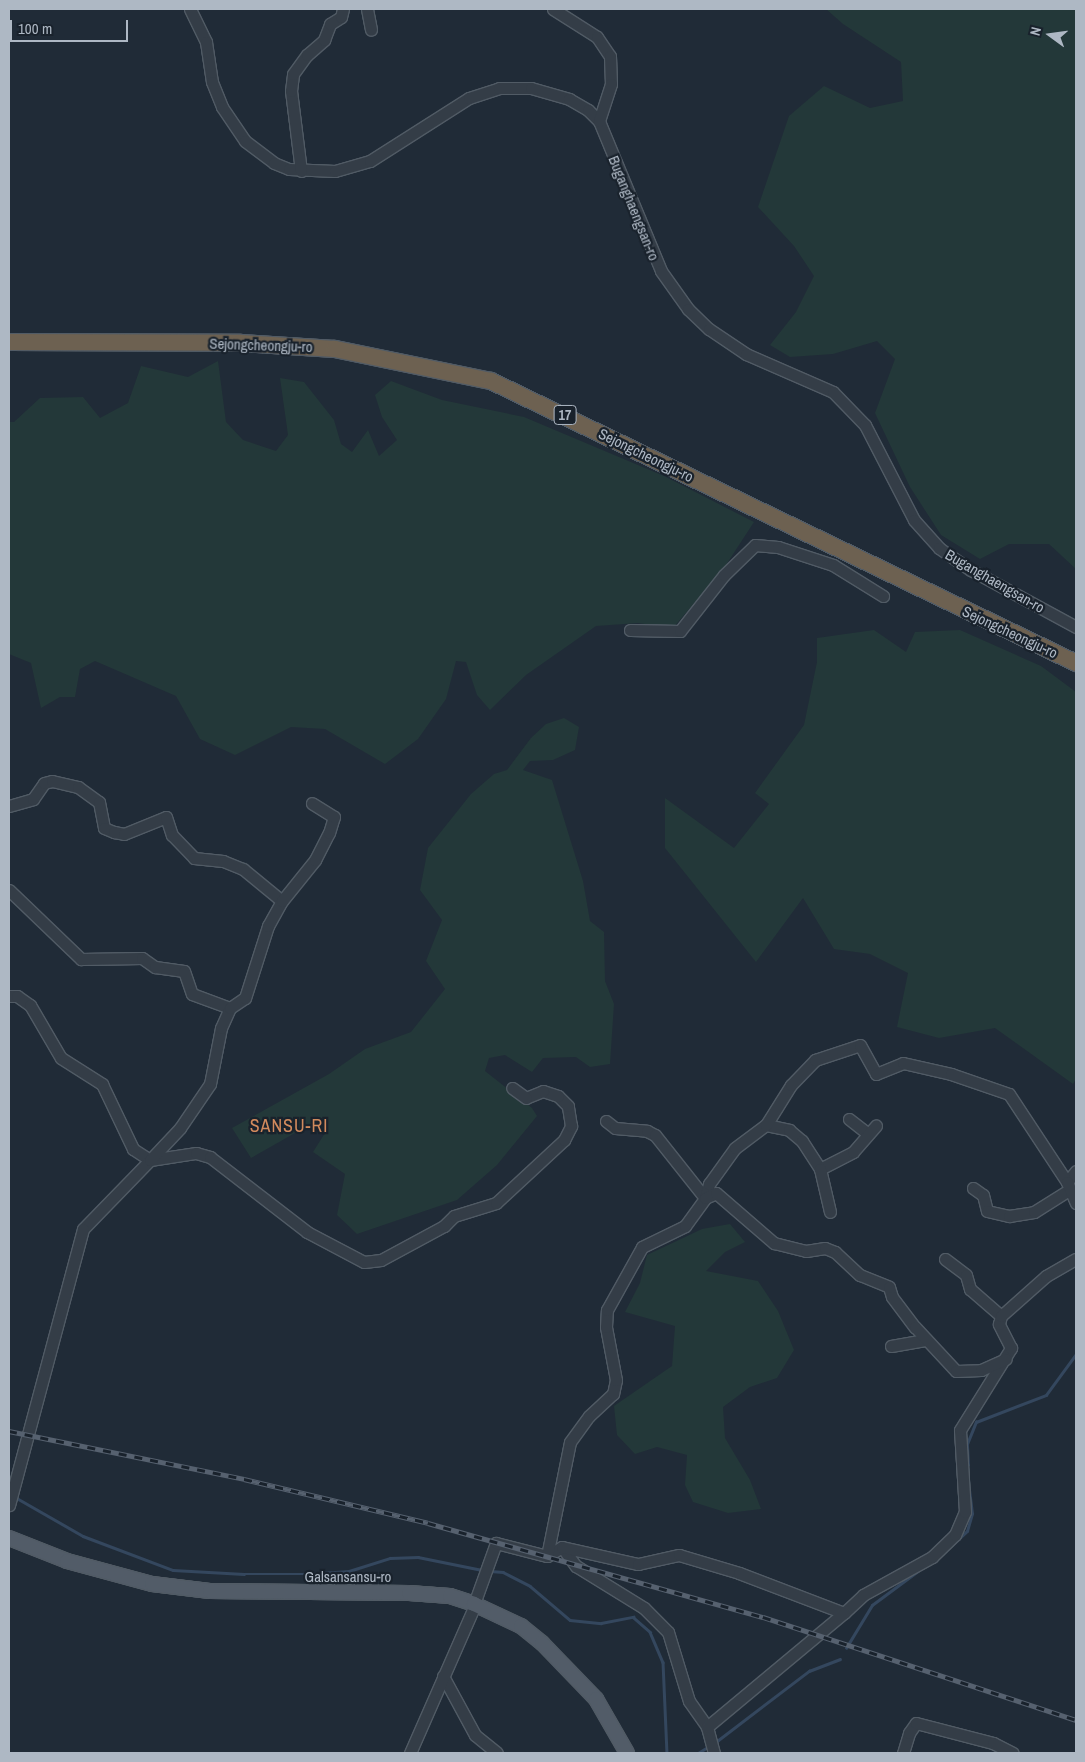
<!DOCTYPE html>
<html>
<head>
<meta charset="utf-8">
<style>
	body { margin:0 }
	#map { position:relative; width:1085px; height:1762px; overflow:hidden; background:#202b37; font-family:"Archivo Narrow",sans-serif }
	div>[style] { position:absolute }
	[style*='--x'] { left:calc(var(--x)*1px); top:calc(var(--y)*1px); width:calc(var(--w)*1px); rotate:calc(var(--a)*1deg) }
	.green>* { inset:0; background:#233839 }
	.stream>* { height:2.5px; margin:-1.25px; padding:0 1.25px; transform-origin:1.25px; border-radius:1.25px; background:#34475e }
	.roads { filter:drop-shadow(1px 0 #515b65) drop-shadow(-1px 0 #515b65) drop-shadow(0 1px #515b65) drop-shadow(0 -1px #515b65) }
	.minor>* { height:11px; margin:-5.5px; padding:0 5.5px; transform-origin:5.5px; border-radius:5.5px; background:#343d47 }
	.major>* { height:14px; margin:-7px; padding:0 7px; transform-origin:7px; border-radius:7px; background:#525c68 }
	.highway>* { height:16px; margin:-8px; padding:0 8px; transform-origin:8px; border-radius:8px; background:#6d6151 }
	.rail>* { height:4.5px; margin-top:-2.25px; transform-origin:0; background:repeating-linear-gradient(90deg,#19222c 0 8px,#56616f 0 16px); box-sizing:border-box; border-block:1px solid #56616f }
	span { translate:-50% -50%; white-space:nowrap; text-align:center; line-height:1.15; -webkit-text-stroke:4.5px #19222c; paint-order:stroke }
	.shield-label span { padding:1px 4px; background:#19222c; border:1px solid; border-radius:4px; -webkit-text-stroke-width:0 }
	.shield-label { font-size:14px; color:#aeb8c4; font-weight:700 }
	.street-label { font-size:15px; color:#aeb8c4 }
	.quarter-label { font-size:18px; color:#d18a5d; letter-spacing:1px }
	.frame { position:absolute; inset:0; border:10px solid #aeb8c4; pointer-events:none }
	.north { position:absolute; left:1025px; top:10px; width:50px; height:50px; -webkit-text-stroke:4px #19222c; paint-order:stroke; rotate:284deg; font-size:14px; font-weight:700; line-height:20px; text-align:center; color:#aeb8c4 }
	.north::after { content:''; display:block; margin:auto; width:18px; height:22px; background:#aeb8c4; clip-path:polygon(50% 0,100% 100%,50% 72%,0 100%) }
	.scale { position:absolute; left:10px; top:20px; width:118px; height:22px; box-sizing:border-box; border:2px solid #aeb8c4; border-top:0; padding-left:6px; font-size:15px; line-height:18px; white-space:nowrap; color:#aeb8c4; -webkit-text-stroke:4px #19222c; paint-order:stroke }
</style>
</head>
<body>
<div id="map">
	<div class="green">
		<div style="clip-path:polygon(826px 9px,1076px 9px,1076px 569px,1049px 544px,1009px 544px,980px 559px,941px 535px,910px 487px,875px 413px,895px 359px,877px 341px,833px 354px,790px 357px,770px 345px,796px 312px,814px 276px,794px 246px,758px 207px,789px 116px,824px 86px,870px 108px,903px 101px,901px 62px,843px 24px)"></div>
		<div style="clip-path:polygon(218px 361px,226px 422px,243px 440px,276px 451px,288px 435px,280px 378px,304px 382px,334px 420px,341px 444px,352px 452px,368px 430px,379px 456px,397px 440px,382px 417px,375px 395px,391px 381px,442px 400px,524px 417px,664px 476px,754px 522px,724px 568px,673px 628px,638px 623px,596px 626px,526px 675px,490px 710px,477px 695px,466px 662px,456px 661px,446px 699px,418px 739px,385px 764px,325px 729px,291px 727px,235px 755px,200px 739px,176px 696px,95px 661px,80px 669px,75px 697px,60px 697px,41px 708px,31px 663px,9px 654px,9px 422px,14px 422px,40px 398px,83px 397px,100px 418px,128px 403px,141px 366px,188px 377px)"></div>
		<div style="clip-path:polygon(874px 630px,906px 652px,915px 632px,960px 630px,1041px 666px,1076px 692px,1076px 1079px,1073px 1084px,995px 1028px,939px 1038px,897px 1027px,908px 973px,870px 954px,834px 949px,803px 898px,756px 962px,665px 848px,665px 798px,734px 848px,769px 804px,755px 793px,804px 725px,817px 662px,817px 638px)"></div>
		<div style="clip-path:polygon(564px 718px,579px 727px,575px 750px,553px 760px,530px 761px,523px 770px,552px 780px,583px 881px,590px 921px,604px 932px,605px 981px,614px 1004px,610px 1064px,590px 1067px,576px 1057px,543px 1058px,532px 1072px,505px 1055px,489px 1058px,485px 1071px,532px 1108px,537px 1116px,497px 1165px,457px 1200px,357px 1234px,337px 1215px,345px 1174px,313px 1152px,325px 1133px,318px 1120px,251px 1158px,232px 1128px,329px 1074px,365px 1049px,411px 1032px,445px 989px,426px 961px,442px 920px,420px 890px,428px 848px,471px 794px,494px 774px,507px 770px,531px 738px,546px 724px)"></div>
		<div style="clip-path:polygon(730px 1224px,745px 1242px,725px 1252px,706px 1271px,758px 1281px,778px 1311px,794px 1350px,777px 1378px,750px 1387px,723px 1407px,725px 1438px,750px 1480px,761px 1509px,728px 1513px,693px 1502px,685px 1485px,687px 1455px,657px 1447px,635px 1454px,617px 1435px,614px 1406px,672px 1366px,675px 1326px,625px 1312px,640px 1283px,647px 1255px,702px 1229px)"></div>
	</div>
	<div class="stream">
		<div style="--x:968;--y:1465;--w:21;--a:-93"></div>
		<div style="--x:967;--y:1444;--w:24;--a:-68"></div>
		<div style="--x:976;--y:1422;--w:75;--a:-21.1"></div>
		<div style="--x:1046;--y:1395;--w:51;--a:-53.8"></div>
		<div style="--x:15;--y:1497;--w:78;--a:29.8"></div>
		<div style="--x:83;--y:1536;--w:96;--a:20.7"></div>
		<div style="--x:173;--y:1570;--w:71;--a:3.2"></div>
		<div style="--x:244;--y:1574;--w:63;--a:0"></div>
		<div style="--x:307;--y:1574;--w:42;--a:-4.1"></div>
		<div style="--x:349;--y:1571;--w:43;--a:-17.6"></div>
		<div style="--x:390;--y:1558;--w:28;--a:-2"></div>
		<div style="--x:418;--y:1557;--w:65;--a:11.5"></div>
		<div style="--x:937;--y:1559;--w:41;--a:-43"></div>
		<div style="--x:967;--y:1531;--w:18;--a:-74"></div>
		<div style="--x:972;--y:1514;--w:23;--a:-97"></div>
		<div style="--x:490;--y:1571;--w:13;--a:4"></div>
		<div style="--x:503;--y:1572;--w:30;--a:27"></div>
		<div style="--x:530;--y:1586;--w:52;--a:40.4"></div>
		<div style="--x:570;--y:1620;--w:31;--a:6"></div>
		<div style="--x:601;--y:1623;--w:33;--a:-11"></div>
		<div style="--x:633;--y:1617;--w:23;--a:41"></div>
		<div style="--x:650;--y:1632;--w:33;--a:67"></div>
		<div style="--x:663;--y:1662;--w:91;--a:87.5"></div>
		<div style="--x:846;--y:1648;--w:50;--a:-58.8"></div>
		<div style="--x:872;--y:1605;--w:57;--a:-36.5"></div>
		<div style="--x:717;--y:1741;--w:116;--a:-37.3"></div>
		<div style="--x:809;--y:1671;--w:33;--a:-21"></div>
		<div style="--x:698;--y:1753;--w:9;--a:-32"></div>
	</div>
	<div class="roads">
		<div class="minor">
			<div style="--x:190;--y:9;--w:37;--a:64"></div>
			<div style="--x:206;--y:42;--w:40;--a:81.5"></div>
			<div style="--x:212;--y:82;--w:27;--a:68"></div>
			<div style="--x:222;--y:107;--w:41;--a:55.9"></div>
			<div style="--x:245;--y:141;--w:36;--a:37"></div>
			<div style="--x:274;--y:163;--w:16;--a:22"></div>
			<div style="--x:289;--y:169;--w:46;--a:2.5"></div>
			<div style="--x:335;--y:171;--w:36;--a:-16"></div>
			<div style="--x:370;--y:161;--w:117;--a:-32.5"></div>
			<div style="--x:469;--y:98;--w:32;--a:-18"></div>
			<div style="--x:499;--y:88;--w:32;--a:0"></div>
			<div style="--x:531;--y:88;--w:40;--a:16"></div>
			<div style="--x:569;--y:99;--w:22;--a:30"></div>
			<div style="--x:588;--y:110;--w:16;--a:45"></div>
			<div style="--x:599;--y:121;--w:162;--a:67.5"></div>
			<div style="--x:661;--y:271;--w:47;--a:54.6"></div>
			<div style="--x:688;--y:309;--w:29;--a:44"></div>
			<div style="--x:709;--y:329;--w:45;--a:34"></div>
			<div style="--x:746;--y:354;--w:95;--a:23.6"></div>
			<div style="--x:833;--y:392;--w:46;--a:45.9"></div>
			<div style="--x:865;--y:425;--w:107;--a:62.7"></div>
			<div style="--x:914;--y:520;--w:38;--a:48"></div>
			<div style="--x:939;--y:548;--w:39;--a:35"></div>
			<div style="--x:971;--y:570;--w:119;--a:28.5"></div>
			<div style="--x:367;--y:9;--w:21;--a:79"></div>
			<div style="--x:553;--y:9;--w:52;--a:32.5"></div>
			<div style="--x:597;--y:37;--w:23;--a:56"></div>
			<div style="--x:610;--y:56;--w:28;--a:88"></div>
			<div style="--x:611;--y:84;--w:39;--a:108"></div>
			<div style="--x:301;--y:171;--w:81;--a:-97.1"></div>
			<div style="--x:291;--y:91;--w:17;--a:-83"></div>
			<div style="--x:293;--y:74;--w:24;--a:-54"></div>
			<div style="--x:307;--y:55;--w:23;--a:-41"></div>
			<div style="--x:324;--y:40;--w:17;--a:-69"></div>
			<div style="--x:330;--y:24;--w:13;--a:-32"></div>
			<div style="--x:341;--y:17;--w:8;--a:-76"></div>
			<div style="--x:630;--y:630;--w:50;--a:1.1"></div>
			<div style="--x:680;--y:631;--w:71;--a:-51.8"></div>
			<div style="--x:724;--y:575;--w:43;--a:-44.1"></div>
			<div style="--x:755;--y:545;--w:23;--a:5"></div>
			<div style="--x:778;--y:547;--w:58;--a:18.1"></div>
			<div style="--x:833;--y:565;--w:59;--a:31.8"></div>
			<div style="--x:9;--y:806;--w:25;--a:-16"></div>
			<div style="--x:33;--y:799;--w:19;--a:-55"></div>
			<div style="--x:44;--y:783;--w:8;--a:-14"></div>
			<div style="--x:52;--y:781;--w:27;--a:13"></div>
			<div style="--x:78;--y:787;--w:26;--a:36"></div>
			<div style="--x:99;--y:802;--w:26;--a:79"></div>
			<div style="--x:104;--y:828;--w:11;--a:22"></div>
			<div style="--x:114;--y:832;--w:10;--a:11"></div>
			<div style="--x:124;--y:834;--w:45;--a:-22"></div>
			<div style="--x:166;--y:817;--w:19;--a:72"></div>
			<div style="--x:172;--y:835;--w:32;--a:46"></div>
			<div style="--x:194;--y:858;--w:29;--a:6"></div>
			<div style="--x:223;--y:861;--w:22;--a:22"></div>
			<div style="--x:243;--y:869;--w:50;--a:39.4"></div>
			<div style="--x:9;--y:890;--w:100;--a:43.8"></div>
			<div style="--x:81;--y:959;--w:61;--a:-0.9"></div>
			<div style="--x:142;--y:958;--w:16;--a:35"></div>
			<div style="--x:155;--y:967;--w:29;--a:8"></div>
			<div style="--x:184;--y:971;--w:24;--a:71"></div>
			<div style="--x:192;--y:994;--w:40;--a:20.2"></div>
			<div style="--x:9;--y:996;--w:8;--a:0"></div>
			<div style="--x:17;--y:996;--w:16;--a:35"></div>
			<div style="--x:30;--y:1005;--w:61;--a:59.7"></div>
			<div style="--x:61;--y:1058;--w:49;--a:32.4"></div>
			<div style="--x:102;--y:1084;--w:72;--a:64.5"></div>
			<div style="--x:133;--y:1149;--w:20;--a:33"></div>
			<div style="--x:150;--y:1160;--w:96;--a:134.2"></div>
			<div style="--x:83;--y:1229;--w:286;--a:105"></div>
			<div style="--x:849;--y:1119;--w:23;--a:38"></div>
			<div style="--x:606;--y:1121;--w:11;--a:38"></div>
			<div style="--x:615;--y:1128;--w:32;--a:5"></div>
			<div style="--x:647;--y:1131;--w:9;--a:27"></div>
			<div style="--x:655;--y:1135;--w:80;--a:51.6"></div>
			<div style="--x:766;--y:1125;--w:24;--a:12"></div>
			<div style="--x:789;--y:1130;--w:17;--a:40"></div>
			<div style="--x:802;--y:1141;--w:33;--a:57"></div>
			<div style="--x:820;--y:1169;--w:37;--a:-27"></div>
			<div style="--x:853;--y:1152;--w:35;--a:-49"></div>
			<div style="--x:150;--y:1160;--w:47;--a:-8.7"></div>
			<div style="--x:196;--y:1153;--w:15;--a:16"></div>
			<div style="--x:210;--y:1157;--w:123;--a:37.7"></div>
			<div style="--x:307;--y:1232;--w:64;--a:27.8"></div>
			<div style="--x:364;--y:1262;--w:17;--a:-7"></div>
			<div style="--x:381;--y:1260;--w:72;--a:-28.4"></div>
			<div style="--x:444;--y:1226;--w:14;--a:-45"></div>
			<div style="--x:454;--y:1216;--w:44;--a:-17.2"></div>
			<div style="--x:496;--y:1203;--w:93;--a:-42.8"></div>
			<div style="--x:564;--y:1140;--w:16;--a:-63"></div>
			<div style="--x:571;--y:1126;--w:20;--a:-99"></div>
			<div style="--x:568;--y:1106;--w:14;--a:-135"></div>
			<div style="--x:558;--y:1096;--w:16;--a:-162"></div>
			<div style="--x:543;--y:1091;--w:18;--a:158"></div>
			<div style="--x:526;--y:1098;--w:17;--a:-144"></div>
			<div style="--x:150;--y:1160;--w:44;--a:-46.8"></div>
			<div style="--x:180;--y:1128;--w:53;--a:-55.7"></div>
			<div style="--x:210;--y:1084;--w:57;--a:-78.9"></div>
			<div style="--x:221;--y:1028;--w:22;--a:-66"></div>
			<div style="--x:230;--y:1008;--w:18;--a:-34"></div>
			<div style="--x:245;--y:998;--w:76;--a:-72.3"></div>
			<div style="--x:268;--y:926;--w:29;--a:-61"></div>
			<div style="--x:282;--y:901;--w:53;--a:-51.2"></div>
			<div style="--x:315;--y:860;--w:30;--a:-63"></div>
			<div style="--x:329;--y:833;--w:17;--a:-73"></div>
			<div style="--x:334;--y:817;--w:26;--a:-148"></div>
			<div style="--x:820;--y:1169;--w:44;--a:76.9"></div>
			<div style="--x:1067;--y:1182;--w:14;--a:-51"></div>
			<div style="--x:973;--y:1188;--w:12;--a:35"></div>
			<div style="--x:983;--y:1195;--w:16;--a:76"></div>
			<div style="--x:987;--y:1211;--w:23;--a:13"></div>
			<div style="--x:1009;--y:1216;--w:25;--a:-9"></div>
			<div style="--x:1034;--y:1212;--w:41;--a:-32.2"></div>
			<div style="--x:705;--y:1198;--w:15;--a:-74"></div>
			<div style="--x:709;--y:1184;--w:44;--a:-54.2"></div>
			<div style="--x:735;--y:1148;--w:39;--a:-37"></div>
			<div style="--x:766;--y:1125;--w:47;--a:-58"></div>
			<div style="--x:791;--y:1085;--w:35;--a:-46"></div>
			<div style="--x:815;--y:1060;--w:47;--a:-18.4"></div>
			<div style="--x:860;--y:1045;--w:33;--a:61"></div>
			<div style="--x:876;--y:1074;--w:29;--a:-22"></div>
			<div style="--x:903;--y:1063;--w:49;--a:12.9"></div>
			<div style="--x:951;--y:1074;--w:61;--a:19"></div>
			<div style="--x:1009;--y:1094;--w:105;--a:56.6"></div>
			<div style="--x:1067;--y:1182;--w:23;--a:67"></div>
			<div style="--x:945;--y:1259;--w:26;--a:37"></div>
			<div style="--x:966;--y:1275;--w:15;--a:74"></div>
			<div style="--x:970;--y:1289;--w:41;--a:41.1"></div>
			<div style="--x:891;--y:1346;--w:36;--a:-10"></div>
			<div style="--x:562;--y:1547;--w:24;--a:54"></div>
			<div style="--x:576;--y:1566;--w:80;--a:31.7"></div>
			<div style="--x:644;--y:1608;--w:34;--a:45"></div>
			<div style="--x:668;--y:1632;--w:72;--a:73.1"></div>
			<div style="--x:689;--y:1701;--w:32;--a:55"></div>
			<div style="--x:707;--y:1727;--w:27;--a:75"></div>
			<div style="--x:547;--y:1556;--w:17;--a:-31"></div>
			<div style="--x:562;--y:1547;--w:78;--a:12.6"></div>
			<div style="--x:638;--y:1564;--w:42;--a:-12.4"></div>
			<div style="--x:679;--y:1555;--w:63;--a:16.7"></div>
			<div style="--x:739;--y:1573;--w:112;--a:20.9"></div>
			<div style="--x:844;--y:1613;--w:26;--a:-43"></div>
			<div style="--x:863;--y:1595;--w:79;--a:-28.8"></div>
			<div style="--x:932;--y:1557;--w:32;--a:-44"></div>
			<div style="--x:955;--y:1535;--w:25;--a:-67"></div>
			<div style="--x:965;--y:1512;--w:82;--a:-93.5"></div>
			<div style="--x:960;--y:1430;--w:97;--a:-58.1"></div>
			<div style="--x:1011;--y:1348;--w:27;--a:-117"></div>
			<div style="--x:999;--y:1324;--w:8;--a:-76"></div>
			<div style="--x:1001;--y:1316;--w:60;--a:-41.6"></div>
			<div style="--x:1046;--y:1276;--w:34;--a:-30"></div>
			<div style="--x:474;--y:1604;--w:65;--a:-70.2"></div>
			<div style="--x:496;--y:1543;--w:53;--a:14.3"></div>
			<div style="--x:547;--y:1556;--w:116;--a:-78.6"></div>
			<div style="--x:570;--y:1442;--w:32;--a:-54"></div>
			<div style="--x:589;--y:1416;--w:33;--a:-43"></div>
			<div style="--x:613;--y:1394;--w:14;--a:-78"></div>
			<div style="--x:616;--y:1380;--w:54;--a:-100.7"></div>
			<div style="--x:606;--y:1327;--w:17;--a:-87"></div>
			<div style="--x:607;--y:1310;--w:72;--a:-60.9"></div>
			<div style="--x:642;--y:1247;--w:48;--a:-26"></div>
			<div style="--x:685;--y:1226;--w:34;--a:-54"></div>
			<div style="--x:705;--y:1198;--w:12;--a:-24"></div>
			<div style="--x:716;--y:1193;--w:77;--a:40.8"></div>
			<div style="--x:774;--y:1243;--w:33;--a:14"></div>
			<div style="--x:806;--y:1251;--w:19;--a:-9"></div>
			<div style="--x:825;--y:1248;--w:11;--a:22"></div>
			<div style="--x:835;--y:1252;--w:34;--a:43"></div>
			<div style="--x:860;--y:1275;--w:31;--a:22"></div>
			<div style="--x:889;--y:1287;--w:10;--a:73"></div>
			<div style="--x:892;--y:1297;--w:38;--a:53"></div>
			<div style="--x:915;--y:1327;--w:60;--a:47"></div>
			<div style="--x:956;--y:1371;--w:25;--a:-2"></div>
			<div style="--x:981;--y:1370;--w:27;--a:-24"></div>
			<div style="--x:443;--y:1676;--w:67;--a:61.5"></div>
			<div style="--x:475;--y:1735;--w:28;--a:39"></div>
			<div style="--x:707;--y:1727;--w:178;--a:-39.8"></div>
			<div style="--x:410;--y:1753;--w:162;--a:-66.3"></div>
			<div style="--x:903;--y:1753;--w:21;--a:-73"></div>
			<div style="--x:909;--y:1733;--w:12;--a:-55"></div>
			<div style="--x:916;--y:1723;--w:80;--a:14.6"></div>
			<div style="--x:993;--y:1743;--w:22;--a:27"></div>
		</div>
		<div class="major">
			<div style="--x:9;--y:1538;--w:62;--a:21.6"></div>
			<div style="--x:67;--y:1561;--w:88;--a:15.1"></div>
			<div style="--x:152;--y:1584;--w:58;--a:6.9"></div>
			<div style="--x:210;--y:1591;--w:199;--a:0.6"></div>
			<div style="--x:409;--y:1593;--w:41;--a:4.2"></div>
			<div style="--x:450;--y:1596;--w:25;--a:18"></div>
			<div style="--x:474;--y:1604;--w:52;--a:25.1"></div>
			<div style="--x:521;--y:1626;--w:27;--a:39"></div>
			<div style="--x:542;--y:1643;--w:78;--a:46"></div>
			<div style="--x:596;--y:1699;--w:62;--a:60.1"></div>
		</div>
		<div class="highway">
			<div style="--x:9;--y:342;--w:232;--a:0.2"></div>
			<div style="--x:241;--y:343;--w:94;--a:3.7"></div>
			<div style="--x:335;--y:349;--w:159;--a:11.6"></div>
			<div style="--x:491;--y:381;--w:649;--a:25.74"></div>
		</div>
	</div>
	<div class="rail">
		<div style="--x:9;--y:1431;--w:240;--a:11.5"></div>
		<div style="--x:244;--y:1479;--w:189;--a:13.4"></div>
		<div style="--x:428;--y:1523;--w:348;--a:15.7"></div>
		<div style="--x:763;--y:1617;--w:330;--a:18.2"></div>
	</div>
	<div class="shield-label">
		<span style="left:565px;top:415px">17</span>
	</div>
	<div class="street-label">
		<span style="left:634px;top:208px;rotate:68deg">Buganghaengsan-ro</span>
		<span style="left:261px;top:345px;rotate:2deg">Sejongcheongju-ro</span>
		<span style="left:646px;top:455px;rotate:26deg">Sejongcheongju-ro</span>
		<span style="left:995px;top:581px;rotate:30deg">Buganghaengsan-ro</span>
		<span style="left:1010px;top:632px;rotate:25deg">Sejongcheongju-ro</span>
		<span style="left:348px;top:1577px">Galsansansu-ro</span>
	</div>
	<div class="quarter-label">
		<span style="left:289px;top:1126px">SANSU-RI</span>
	</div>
	<div class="frame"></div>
	<div class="north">N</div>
	<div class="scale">100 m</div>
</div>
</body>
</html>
